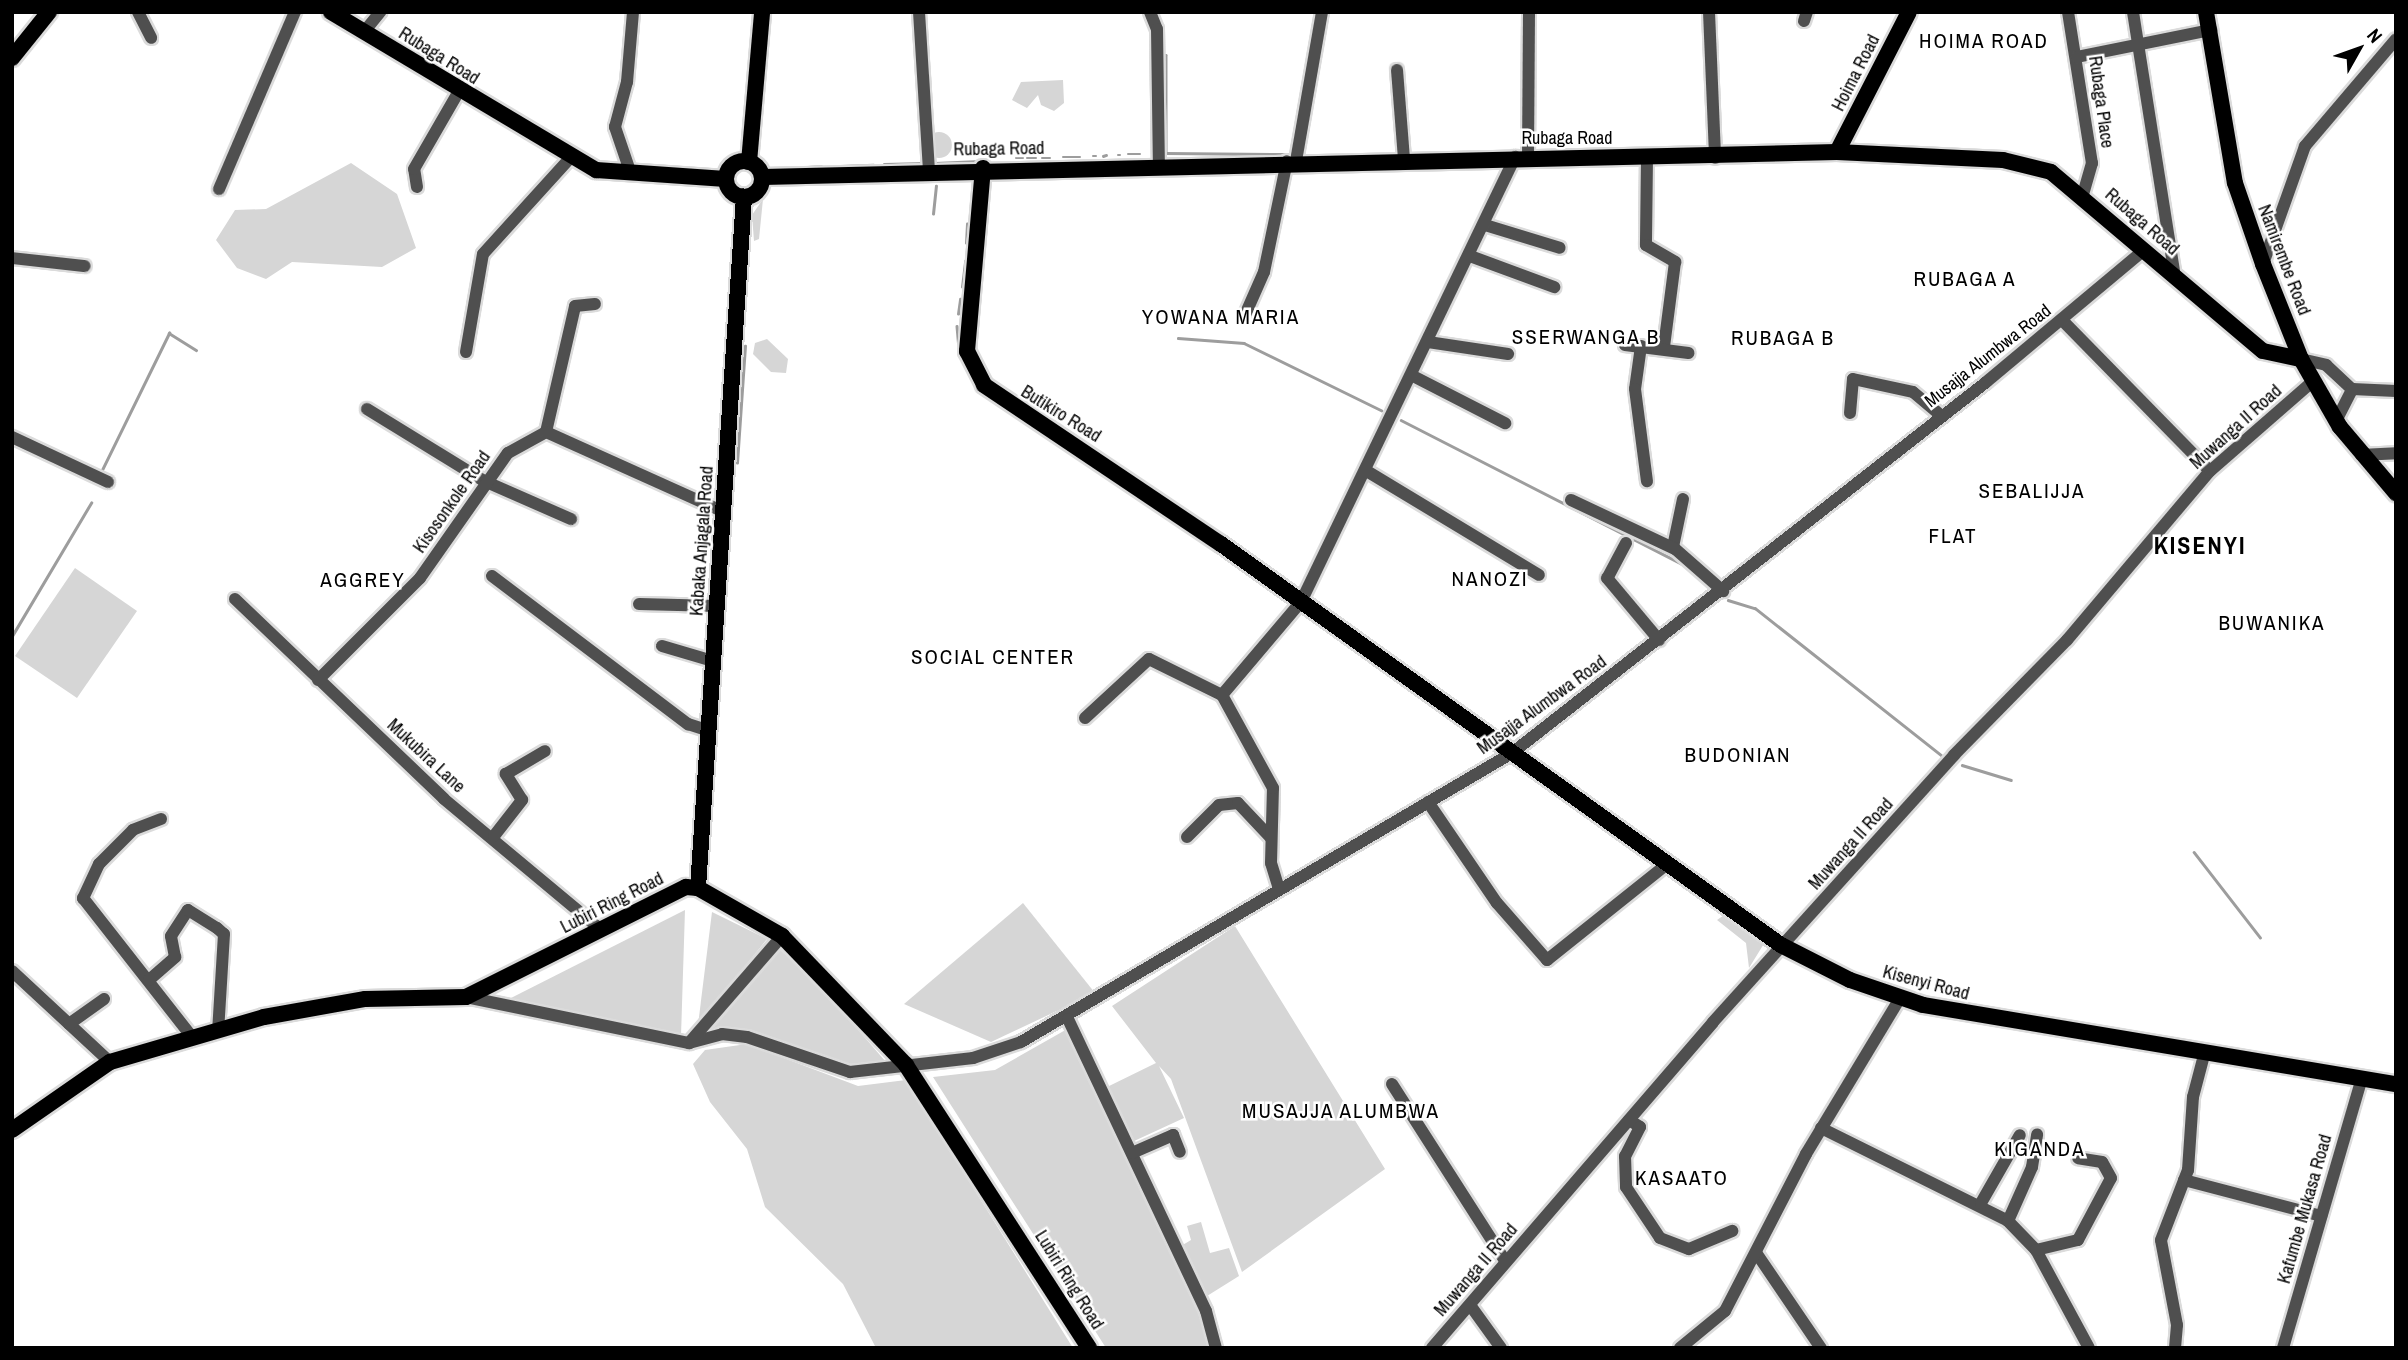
<!DOCTYPE html>
<html>
<head>
<meta charset="utf-8">
<style>
	body { margin:0 }
	#map { position:relative; width:2408px; height:1360px; overflow:hidden; background:#fff; font-family:"Archivo Narrow",sans-serif }
	div>[style] { position:absolute }
	[style*='--x'] { left:calc(var(--x)*1px); top:calc(var(--y)*1px); width:calc(var(--w)*1px); rotate:calc(var(--a)*1deg) }
	.green>* { inset:0; background:#d6d6d6 }
	.round { border-radius:50% }
	.stream>* { height:2.5px; margin:-1.25px; padding:0 1.25px; transform-origin:1.25px; border-radius:1.25px; background:#9d9d9d }
	.roads { filter:drop-shadow(2px 0 #dbdbdb) drop-shadow(-2px 0 #dbdbdb) drop-shadow(0 2px #dbdbdb) drop-shadow(0 -2px #dbdbdb) }
	.minor>* { height:12px; margin:-6px; padding:0 6px; transform-origin:6px; border-radius:6px; background:#4f4f4f }
	.major>* { height:16px; margin:-8px; padding:0 8px; transform-origin:8px; border-radius:8px; background:#000 }
	.major>.ring { margin:-8px; padding:0; box-sizing:content-box; background:none; border:16px solid #000; border-radius:50% }
	span { translate:-50% -50%; white-space:nowrap; text-align:center; line-height:1.15; -webkit-text-stroke:5px #fff; paint-order:stroke }
	.street-label { font-size:18px; color:#000 }
	.quarter-label { font-size:21px; color:#000; letter-spacing:2px }
	.district-label { font-size:24px; color:#000; font-weight:700; letter-spacing:2px }
	.frame { position:absolute; inset:0; border:14px solid #000; pointer-events:none }
	.north { position:absolute; left:2324px; top:14px; width:70px; height:70px; -webkit-text-stroke:5px #fff; paint-order:stroke; rotate:50deg; font-size:19px; font-weight:700; line-height:28px; text-align:center; color:#000 }
	.north::after { content:''; display:block; margin:auto; width:24px; height:32px; background:#000; clip-path:polygon(50% 0,100% 100%,50% 72%,0 100%) }
</style>
</head>
<body>
<div id="map">
	<div class="green">
		<div style="clip-path:polygon(1063px 80px,1064px 103px,1054px 111px,1041px 105px,1038px 95px,1027px 108px,1012px 100px,1021px 82px)"></div>
		<div class="round" style="left:926px;top:132px;width:26px;height:26px"></div>
		<div style="clip-path:polygon(351px 163px,397px 194px,416px 248px,382px 267px,292px 262px,266px 279px,237px 268px,216px 240px,235px 210px,266px 209px)"></div>
		<div style="clip-path:polygon(763px 199px,759px 239px,754px 241px,752px 215px)"></div>
		<div style="clip-path:polygon(767px 339px,788px 359px,786px 373px,771px 372px,753px 354px,755px 343px)"></div>
		<div style="clip-path:polygon(75px 568px,137px 611px,77px 698px,15px 656px)"></div>
		<div style="clip-path:polygon(1023px 903px,1095px 993px,991px 1042px,904px 1004px)"></div>
		<div style="clip-path:polygon(685px 910px,681px 1036px,505px 1001px)"></div>
		<div style="clip-path:polygon(712px 912px,767px 939px,698px 1025px)"></div>
		<div style="clip-path:polygon(1727px 913px,1765px 942px,1749px 968px,1746px 943px,1717px 920px)"></div>
		<div style="clip-path:polygon(1235px 926px,1385px 1169px,1242px 1272px,1171px 1079px,1159px 1066px,1184px 1118px,1132px 1142px,1105px 1088px,1156px 1063px,1112px 1006px)"></div>
		<div style="clip-path:polygon(777px 947px,822px 988px,886px 1062px,842px 1065px,730px 1027px,711px 1029px)"></div>
		<div style="clip-path:polygon(1069px 1028px,1174px 1246px,1214px 1348px,1106px 1348px,933px 1077px,995px 1070px)"></div>
		<div style="clip-path:polygon(747px 1044px,858px 1086px,906px 1080px,1073px 1348px,876px 1348px,843px 1284px,765px 1207px,747px 1149px,710px 1102px,693px 1064px,705px 1050px)"></div>
		<div style="clip-path:polygon(1201px 1222px,1210px 1253px,1229px 1248px,1239px 1276px,1207px 1296px,1181px 1246px,1191px 1240px,1187px 1226px)"></div>
	</div>
	<div class="stream">
		<div style="--x:1166;--y:55;--w:98;--a:90"></div>
		<div style="--x:1166;--y:153;--w:127;--a:0.5"></div>
		<div style="--x:1128;--y:154;--w:12;--a:0"></div>
		<div style="--x:1118;--y:155;--w:2;--a:0"></div>
		<div style="--x:1093;--y:156;--w:3;--a:0"></div>
		<div style="--x:1103;--y:156;--w:3;--a:-18"></div>
		<div style="--x:1063;--y:157;--w:17;--a:0"></div>
		<div style="--x:1016;--y:158;--w:7;--a:0"></div>
		<div style="--x:1027;--y:158;--w:9;--a:0"></div>
		<div style="--x:1042;--y:158;--w:8;--a:0"></div>
		<div style="--x:935;--y:163;--w:44;--a:-2.6"></div>
		<div style="--x:884;--y:164;--w:41;--a:-1.4"></div>
		<div style="--x:840;--y:166;--w:33;--a:-2"></div>
		<div style="--x:808;--y:167;--w:13;--a:-4"></div>
		<div style="--x:933;--y:214;--w:28;--a:-84"></div>
		<div style="--x:966;--y:243;--w:19;--a:-87"></div>
		<div style="--x:962;--y:287;--w:26;--a:-83"></div>
		<div style="--x:958;--y:314;--w:15;--a:-82"></div>
		<div style="--x:957;--y:326;--w:25;--a:85"></div>
		<div style="--x:1178;--y:338;--w:66;--a:4.3"></div>
		<div style="--x:1244;--y:343;--w:153;--a:26.1"></div>
		<div style="--x:1401;--y:420;--w:318;--a:27.1"></div>
		<div style="--x:737;--y:463;--w:117;--a:-86.1"></div>
		<div style="--x:101;--y:472;--w:155;--a:-63.9"></div>
		<div style="--x:169;--y:333;--w:32;--a:32"></div>
		<div style="--x:1728;--y:600;--w:28;--a:17"></div>
		<div style="--x:1755;--y:608;--w:237;--a:38.3"></div>
		<div style="--x:12;--y:636;--w:155;--a:-59.3"></div>
		<div style="--x:1962;--y:765;--w:51;--a:17"></div>
		<div style="--x:2194;--y:852;--w:108;--a:52.2"></div>
	</div>
	<div class="roads">
		<div class="minor">
			<div style="--x:138;--y:12;--w:29;--a:63"></div>
			<div style="--x:919;--y:12;--w:159;--a:86.4"></div>
			<div style="--x:1150;--y:12;--w:18;--a:68"></div>
			<div style="--x:1157;--y:29;--w:137;--a:89.2"></div>
			<div style="--x:1709;--y:12;--w:146;--a:87.6"></div>
			<div style="--x:2068;--y:12;--w:153;--a:81"></div>
			<div style="--x:2092;--y:163;--w:33;--a:106"></div>
			<div style="--x:2133;--y:12;--w:267;--a:81"></div>
			<div style="--x:1804;--y:21;--w:9;--a:-72"></div>
			<div style="--x:364;--y:32;--w:26;--a:-51"></div>
			<div style="--x:2077;--y:57;--w:137;--a:-11.4"></div>
			<div style="--x:1397;--y:70;--w:89;--a:85.5"></div>
			<div style="--x:1528;--y:156;--w:144;--a:-89.6"></div>
			<div style="--x:1647;--y:158;--w:87;--a:90.7"></div>
			<div style="--x:1646;--y:245;--w:34;--a:30"></div>
			<div style="--x:1675;--y:262;--w:86;--a:97.4"></div>
			<div style="--x:1296;--y:161;--w:151;--a:-80.1"></div>
			<div style="--x:631;--y:174;--w:50;--a:-108.8"></div>
			<div style="--x:615;--y:127;--w:47;--a:-75.1"></div>
			<div style="--x:627;--y:82;--w:70;--a:-85.1"></div>
			<div style="--x:417;--y:187;--w:18;--a:-99"></div>
			<div style="--x:414;--y:169;--w:90;--a:-60"></div>
			<div style="--x:219;--y:189;--w:193;--a:-66.8"></div>
			<div style="--x:1485;--y:225;--w:78;--a:17"></div>
			<div style="--x:1470;--y:256;--w:90;--a:20.3"></div>
			<div style="--x:12;--y:258;--w:73;--a:6.3"></div>
			<div style="--x:2263;--y:264;--w:125;--a:-70.4"></div>
			<div style="--x:2305;--y:146;--w:140;--a:-49.6"></div>
			<div style="--x:1245;--y:315;--w:47;--a:-66.2"></div>
			<div style="--x:1264;--y:272;--w:113;--a:-78.3"></div>
			<div style="--x:2062;--y:320;--w:211;--a:45.6"></div>
			<div style="--x:1428;--y:342;--w:81;--a:8.5"></div>
			<div style="--x:1625;--y:345;--w:64;--a:7.2"></div>
			<div style="--x:1641;--y:346;--w:43;--a:97.9"></div>
			<div style="--x:1635;--y:389;--w:93;--a:82.6"></div>
			<div style="--x:466;--y:352;--w:99;--a:-80.2"></div>
			<div style="--x:483;--y:254;--w:128;--a:-47.8"></div>
			<div style="--x:2301;--y:359;--w:26;--a:13"></div>
			<div style="--x:2326;--y:365;--w:35;--a:43"></div>
			<div style="--x:1411;--y:375;--w:106;--a:27.1"></div>
			<div style="--x:2352;--y:389;--w:44;--a:2.6"></div>
			<div style="--x:367;--y:409;--w:137;--a:31.6"></div>
			<div style="--x:484;--y:481;--w:95;--a:23.6"></div>
			<div style="--x:1850;--y:413;--w:34;--a:-85"></div>
			<div style="--x:1853;--y:379;--w:61;--a:12.2"></div>
			<div style="--x:1913;--y:392;--w:38;--a:40"></div>
			<div style="--x:2336;--y:421;--w:36;--a:-63"></div>
			<div style="--x:546;--y:432;--w:129;--a:-77"></div>
			<div style="--x:575;--y:306;--w:20;--a:-6"></div>
			<div style="--x:12;--y:437;--w:106;--a:25.1"></div>
			<div style="--x:2361;--y:455;--w:35;--a:-3"></div>
			<div style="--x:1365;--y:470;--w:203;--a:31.1"></div>
			<div style="--x:1683;--y:499;--w:49;--a:101.8"></div>
			<div style="--x:1673;--y:547;--w:67;--a:41.3"></div>
			<div style="--x:1571;--y:500;--w:115;--a:25.2"></div>
			<div style="--x:1626;--y:543;--w:40;--a:118"></div>
			<div style="--x:1607;--y:578;--w:81;--a:50"></div>
			<div style="--x:492;--y:576;--w:246;--a:37.1"></div>
			<div style="--x:688;--y:724;--w:22;--a:18"></div>
			<div style="--x:235;--y:599;--w:289;--a:43.7"></div>
			<div style="--x:444;--y:799;--w:204;--a:39.8"></div>
			<div style="--x:639;--y:604;--w:78;--a:1.5"></div>
			<div style="--x:662;--y:646;--w:53;--a:16.4"></div>
			<div style="--x:318;--y:680;--w:144;--a:-45"></div>
			<div style="--x:420;--y:578;--w:153;--a:-54.9"></div>
			<div style="--x:508;--y:453;--w:43;--a:-28.9"></div>
			<div style="--x:546;--y:432;--w:195;--a:24.2"></div>
			<div style="--x:1085;--y:718;--w:87;--a:-42.7"></div>
			<div style="--x:1149;--y:659;--w:81;--a:26.3"></div>
			<div style="--x:1428;--y:802;--w:122;--a:55.7"></div>
			<div style="--x:1497;--y:903;--w:76;--a:48.7"></div>
			<div style="--x:1547;--y:960;--w:152;--a:-38.6"></div>
			<div style="--x:161;--y:819;--w:30;--a:159"></div>
			<div style="--x:133;--y:830;--w:48;--a:135"></div>
			<div style="--x:99;--y:864;--w:38;--a:115"></div>
			<div style="--x:83;--y:898;--w:177;--a:51.9"></div>
			<div style="--x:494;--y:836;--w:46;--a:-52.1"></div>
			<div style="--x:522;--y:800;--w:31;--a:-122"></div>
			<div style="--x:506;--y:774;--w:45;--a:-30.5"></div>
			<div style="--x:1187;--y:837;--w:45;--a:-45"></div>
			<div style="--x:1219;--y:805;--w:19;--a:-6"></div>
			<div style="--x:1238;--y:803;--w:47;--a:46.7"></div>
			<div style="--x:1279;--y:889;--w:27;--a:-107"></div>
			<div style="--x:1271;--y:863;--w:75;--a:-88.5"></div>
			<div style="--x:1273;--y:788;--w:106;--a:-118.7"></div>
			<div style="--x:1222;--y:695;--w:122;--a:-49.7"></div>
			<div style="--x:1301;--y:602;--w:494;--a:-64.3"></div>
			<div style="--x:12;--y:971;--w:134;--a:42.9"></div>
			<div style="--x:149;--y:980;--w:35;--a:-41"></div>
			<div style="--x:175;--y:957;--w:21;--a:-101"></div>
			<div style="--x:171;--y:936;--w:31;--a:-57"></div>
			<div style="--x:188;--y:910;--w:34;--a:32"></div>
			<div style="--x:217;--y:928;--w:9;--a:41"></div>
			<div style="--x:224;--y:934;--w:97;--a:93.5"></div>
			<div style="--x:466;--y:997;--w:228;--a:11.7"></div>
			<div style="--x:689;--y:1043;--w:34;--a:-15"></div>
			<div style="--x:722;--y:1034;--w:25;--a:7"></div>
			<div style="--x:747;--y:1037;--w:109;--a:18.8"></div>
			<div style="--x:850;--y:1072;--w:124;--a:-6.5"></div>
			<div style="--x:973;--y:1058;--w:51;--a:-18.4"></div>
			<div style="--x:1021;--y:1042;--w:570;--a:-30.48"></div>
			<div style="--x:1512;--y:753;--w:601;--a:-38.03"></div>
			<div style="--x:1985;--y:383;--w:207;--a:-39.9"></div>
			<div style="--x:1068;--y:1019;--w:323;--a:64.7"></div>
			<div style="--x:1206;--y:1311;--w:38;--a:75"></div>
			<div style="--x:69;--y:1024;--w:43;--a:-35.5"></div>
			<div style="--x:689;--y:1043;--w:142;--a:-49"></div>
			<div style="--x:1392;--y:1084;--w:211;--a:57.4"></div>
			<div style="--x:1629;--y:1120;--w:13;--a:32"></div>
			<div style="--x:1640;--y:1127;--w:33;--a:117"></div>
			<div style="--x:1625;--y:1156;--w:31;--a:88"></div>
			<div style="--x:1626;--y:1187;--w:61;--a:56.3"></div>
			<div style="--x:1660;--y:1238;--w:31;--a:21"></div>
			<div style="--x:1689;--y:1249;--w:47;--a:-22.7"></div>
			<div style="--x:1821;--y:1128;--w:209;--a:26.4"></div>
			<div style="--x:2008;--y:1221;--w:40;--a:46"></div>
			<div style="--x:2036;--y:1250;--w:111;--a:61.6"></div>
			<div style="--x:1132;--y:1153;--w:45;--a:-23.7"></div>
			<div style="--x:1173;--y:1135;--w:18;--a:68"></div>
			<div style="--x:2184;--y:1180;--w:142;--a:14.7"></div>
			<div style="--x:1981;--y:1203;--w:78;--a:-60.2"></div>
			<div style="--x:2008;--y:1221;--w:59;--a:-66"></div>
			<div style="--x:2032;--y:1167;--w:33;--a:-81"></div>
			<div style="--x:2036;--y:1250;--w:43;--a:-13.4"></div>
			<div style="--x:2078;--y:1240;--w:70;--a:-62"></div>
			<div style="--x:2111;--y:1178;--w:18;--a:-119"></div>
			<div style="--x:2102;--y:1162;--w:24;--a:-171"></div>
			<div style="--x:1757;--y:1254;--w:114;--a:55.8"></div>
			<div style="--x:1470;--y:1305;--w:53;--a:54.2"></div>
			<div style="--x:1432;--y:1348;--w:430;--a:-49.2"></div>
			<div style="--x:1713;--y:1022;--w:360;--a:-47.9"></div>
			<div style="--x:1954;--y:755;--w:161;--a:-45.5"></div>
			<div style="--x:2067;--y:640;--w:221;--a:-49.8"></div>
			<div style="--x:2210;--y:471;--w:137;--a:-41.1"></div>
			<div style="--x:1680;--y:1348;--w:58;--a:-39.4"></div>
			<div style="--x:1725;--y:1311;--w:177;--a:-62.7"></div>
			<div style="--x:1806;--y:1154;--w:182;--a:-58.9"></div>
			<div style="--x:2175;--y:1348;--w:23;--a:-85"></div>
			<div style="--x:2177;--y:1325;--w:86;--a:-100.7"></div>
			<div style="--x:2161;--y:1240;--w:75;--a:-68.9"></div>
			<div style="--x:2188;--y:1170;--w:73;--a:-86.1"></div>
			<div style="--x:2193;--y:1097;--w:43;--a:-75.3"></div>
			<div style="--x:2283;--y:1348;--w:278;--a:-73.7"></div>
		</div>
		<div class="major">
			<div style="--x:331;--y:12;--w:309;--a:30.8"></div>
			<div style="--x:596;--y:170;--w:130;--a:4"></div>
			<div style="--x:2206;--y:12;--w:173;--a:80.4"></div>
			<div style="--x:2235;--y:183;--w:86;--a:70.9"></div>
			<div style="--x:2263;--y:264;--w:102;--a:68.2"></div>
			<div style="--x:2301;--y:359;--w:78;--a:60.2"></div>
			<div style="--x:2340;--y:427;--w:87;--a:49.7"></div>
			<div style="--x:12;--y:58;--w:59;--a:-51.2"></div>
			<div style="--x:1837;--y:152;--w:157;--a:-62.8"></div>
			<div class="ring" style="left:726px;top:161px;width:20px;height:20px"></div>
			<div style="--x:749;--y:162;--w:151;--a:-85"></div>
			<div style="--x:983;--y:168;--w:184;--a:95"></div>
			<div style="--x:967;--y:351;--w:38;--a:63"></div>
			<div style="--x:984;--y:385;--w:285;--a:33.9"></div>
			<div style="--x:1221;--y:544;--w:689;--a:35.61"></div>
			<div style="--x:1781;--y:945;--w:77;--a:26.9"></div>
			<div style="--x:1850;--y:980;--w:77;--a:18.9"></div>
			<div style="--x:1923;--y:1005;--w:480;--a:9.5"></div>
			<div style="--x:763;--y:177;--w:1074;--a:-1.33"></div>
			<div style="--x:1837;--y:152;--w:166;--a:2.8"></div>
			<div style="--x:2003;--y:160;--w:49;--a:14"></div>
			<div style="--x:2051;--y:172;--w:277;--a:40.2"></div>
			<div style="--x:2263;--y:351;--w:39;--a:12"></div>
			<div style="--x:698;--y:888;--w:693;--a:-86.19"></div>
			<div style="--x:12;--y:1130;--w:119;--a:-34.8"></div>
			<div style="--x:110;--y:1062;--w:160;--a:-16.3"></div>
			<div style="--x:264;--y:1017;--w:103;--a:-10.1"></div>
			<div style="--x:365;--y:999;--w:101;--a:-1.1"></div>
			<div style="--x:466;--y:997;--w:246;--a:-26.6"></div>
			<div style="--x:686;--y:887;--w:12;--a:5"></div>
			<div style="--x:698;--y:888;--w:97;--a:29.7"></div>
			<div style="--x:782;--y:936;--w:179;--a:46.1"></div>
			<div style="--x:906;--y:1065;--w:337;--a:57.1"></div>
		</div>
	</div>
	<div class="street-label">
		<span style="left:439px;top:56px;rotate:32deg">Rubaga Road</span>
		<span style="left:1856px;top:73px;rotate:-63deg">Hoima Road</span>
		<span style="left:2101px;top:102px;rotate:82deg">Rubaga Place</span>
		<span style="left:1567px;top:138px">Rubaga Road</span>
		<span style="left:999px;top:149px;rotate:-1deg">Rubaga Road</span>
		<span style="left:2142px;top:222px;rotate:41deg">Rubaga Road</span>
		<span style="left:2284px;top:260px;rotate:69deg">Namirembe Road</span>
		<span style="left:1988px;top:356px;rotate:-38deg">Musajja Alumbwa Road</span>
		<span style="left:1061px;top:414px;rotate:32deg">Butikiro Road</span>
		<span style="left:2236px;top:427px;rotate:-42deg">Muwanga II Road</span>
		<span style="left:452px;top:502px;rotate:-55deg">Kisosonkole Road</span>
		<span style="left:702px;top:541px;rotate:-86deg">Kabaka Anjagala Road</span>
		<span style="left:1542px;top:705px;rotate:-36deg">Musajja Alumbwa Road</span>
		<span style="left:426px;top:756px;rotate:43deg">Mukubira Lane</span>
		<span style="left:1851px;top:844px;rotate:-48deg">Muwanga II Road</span>
		<span style="left:612px;top:903px;rotate:-27deg">Lubiri Ring Road</span>
		<span style="left:1926px;top:983px;rotate:15deg">Kisenyi Road</span>
		<span style="left:2305px;top:1209px;rotate:-74deg">Kafumbe Mukasa Road</span>
		<span style="left:1476px;top:1270px;rotate:-49deg">Muwanga II Road</span>
		<span style="left:1069px;top:1280px;rotate:58deg">Lubiri Ring Road</span>
	</div>
	<div class="quarter-label">
		<span style="left:1984px;top:41px">HOIMA ROAD</span>
		<span style="left:1965px;top:279px">RUBAGA A</span>
		<span style="left:1221px;top:317px">YOWANA MARIA</span>
		<span style="left:1586px;top:337px">SSERWANGA B</span>
		<span style="left:1783px;top:338px">RUBAGA B</span>
		<span style="left:2032px;top:491px">SEBALIJJA</span>
		<span style="left:1953px;top:536px">FLAT</span>
		<span style="left:1490px;top:579px">NANOZI</span>
		<span style="left:363px;top:580px">AGGREY</span>
		<span style="left:2272px;top:623px">BUWANIKA</span>
		<span style="left:993px;top:657px">SOCIAL CENTER</span>
		<span style="left:1738px;top:755px">BUDONIAN</span>
		<span style="left:1341px;top:1111px">MUSAJJA ALUMBWA</span>
		<span style="left:2040px;top:1149px">KIGANDA</span>
		<span style="left:1682px;top:1178px">KASAATO</span>
	</div>
	<div class="district-label">
		<span style="left:2200px;top:546px">KISENYI</span>
	</div>
	<div class="frame"></div>
	<div class="north">N</div>
</div>
</body>
</html>
